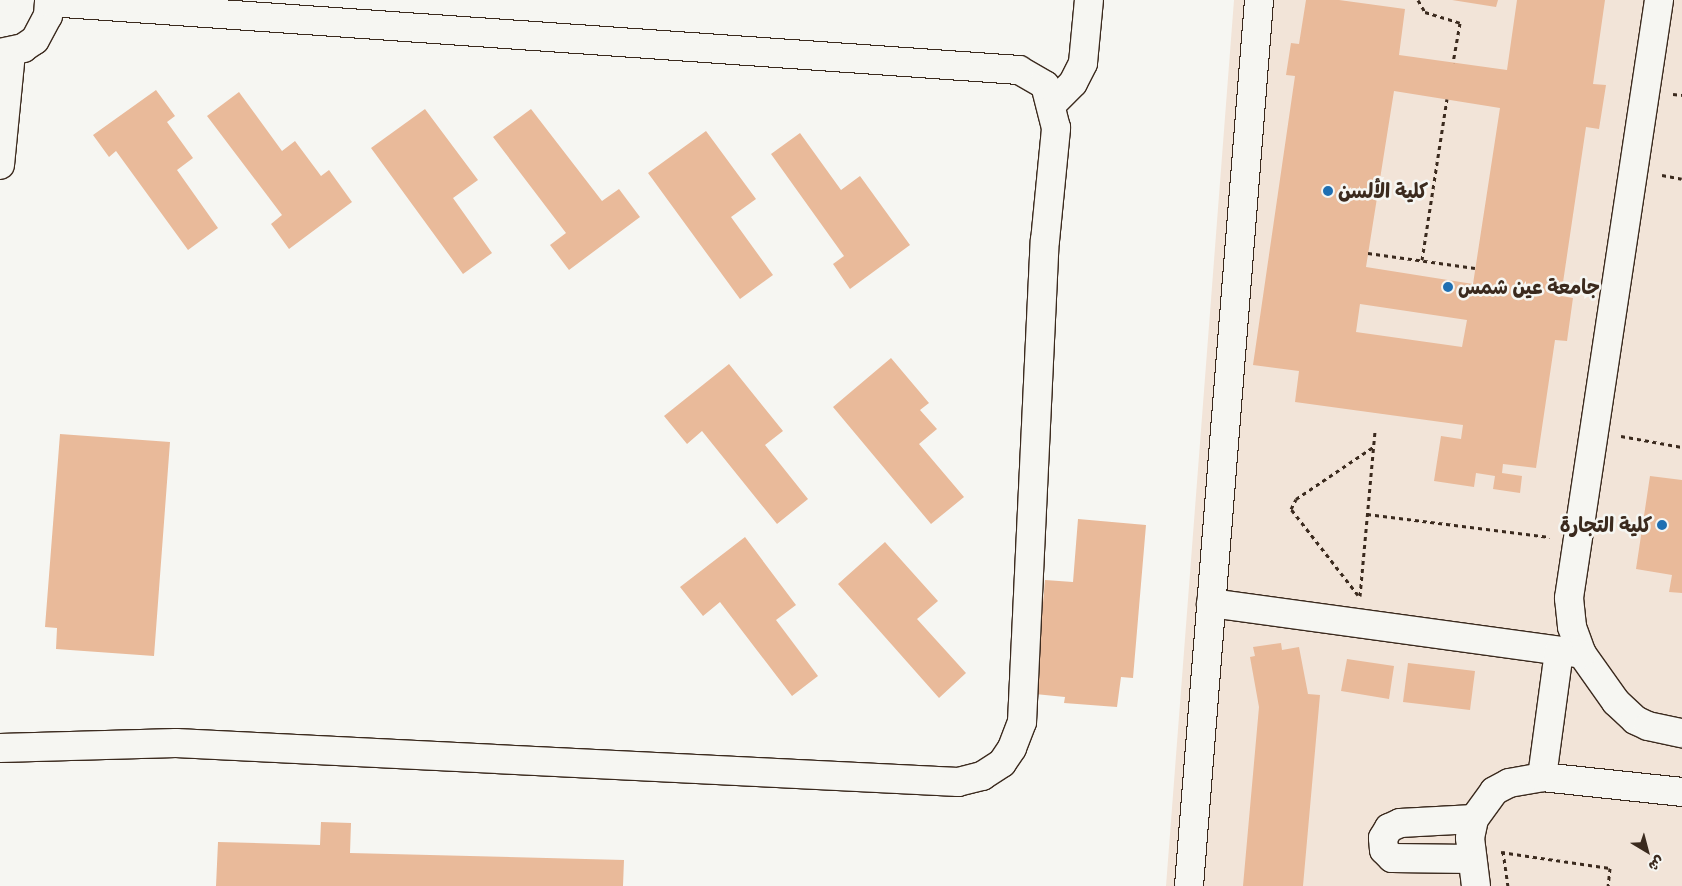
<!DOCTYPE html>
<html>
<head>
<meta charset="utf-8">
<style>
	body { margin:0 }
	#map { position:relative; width:1682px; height:886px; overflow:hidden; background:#f6f6f2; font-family:Caveat,"Playpen Sans Arabic",sans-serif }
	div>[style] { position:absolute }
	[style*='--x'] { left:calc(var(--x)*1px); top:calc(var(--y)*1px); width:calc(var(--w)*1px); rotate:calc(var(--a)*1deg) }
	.built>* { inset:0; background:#f2e4d8 }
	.building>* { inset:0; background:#e9ba9a }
	.path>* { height:3px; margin-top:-1.5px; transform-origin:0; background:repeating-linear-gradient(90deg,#3b2a1e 0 4px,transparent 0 8px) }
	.roads { filter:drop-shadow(1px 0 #3b2a1e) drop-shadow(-1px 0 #3b2a1e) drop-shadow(0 1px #3b2a1e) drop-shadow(0 -1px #3b2a1e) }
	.minor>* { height:28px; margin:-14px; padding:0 14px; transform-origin:14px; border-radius:14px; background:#f6f6f2 }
	.dots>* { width:14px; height:14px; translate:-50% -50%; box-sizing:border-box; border:2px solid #f6f6f2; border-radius:50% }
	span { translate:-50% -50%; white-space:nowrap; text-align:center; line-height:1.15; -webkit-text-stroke:5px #f6f6f2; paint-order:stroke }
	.poi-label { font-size:20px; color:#3b2a1e; font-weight:700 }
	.left { translate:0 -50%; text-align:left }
	.right { translate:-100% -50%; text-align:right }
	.north { position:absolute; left:1622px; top:826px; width:50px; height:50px; -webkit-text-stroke:4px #f6f6f2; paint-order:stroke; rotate:143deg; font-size:14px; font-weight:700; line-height:20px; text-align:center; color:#3b2a1e }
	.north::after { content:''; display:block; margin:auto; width:18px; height:22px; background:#3b2a1e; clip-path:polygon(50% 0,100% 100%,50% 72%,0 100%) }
</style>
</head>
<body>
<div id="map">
	<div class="built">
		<div style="clip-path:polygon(1234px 0,1682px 0,1682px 886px,1166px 886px)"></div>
	</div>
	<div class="building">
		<div style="clip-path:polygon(evenodd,1306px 0,1339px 0,1405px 9px,1399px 55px,1507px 70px,1517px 0,1605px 0,1593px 84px,1606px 85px,1599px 129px,1586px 127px,1561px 296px,1573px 298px,1567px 341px,1555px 340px,1536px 468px,1503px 464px,1502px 473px,1522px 476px,1520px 493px,1493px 489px,1495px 476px,1476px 473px,1474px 487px,1434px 481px,1441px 436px,1461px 439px,1463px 425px,1295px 402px,1299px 371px,1253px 365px,1295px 76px,1286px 75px,1291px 43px,1299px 44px,1306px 0,1394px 91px,1500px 108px,1473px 284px,1366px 267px,1394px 91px,1306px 0,1360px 304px,1467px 320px,1462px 347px,1356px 332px,1360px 304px)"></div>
		<div style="clip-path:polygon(1452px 0,1498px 0,1496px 7px)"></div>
		<div style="clip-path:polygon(156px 90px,175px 116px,167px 122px,193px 158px,177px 170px,218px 228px,188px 250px,116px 151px,109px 157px,93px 135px)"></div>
		<div style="clip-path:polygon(239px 92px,282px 151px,295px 141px,321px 176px,329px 170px,352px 202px,289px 249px,271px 224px,282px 215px,207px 116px)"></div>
		<div style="clip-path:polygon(425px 109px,478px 180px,453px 198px,492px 253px,463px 274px,371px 148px)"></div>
		<div style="clip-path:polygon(531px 109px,602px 201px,619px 189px,640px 217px,569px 270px,550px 245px,566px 233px,493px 137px)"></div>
		<div style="clip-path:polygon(706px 131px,756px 199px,731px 217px,773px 275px,740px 299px,648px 173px)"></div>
		<div style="clip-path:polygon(800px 133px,841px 190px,860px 176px,910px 245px,850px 289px,833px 264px,844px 256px,771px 154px)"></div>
		<div style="clip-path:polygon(891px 358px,929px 403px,920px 410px,937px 429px,919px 444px,964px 497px,931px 524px,833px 407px)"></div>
		<div style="clip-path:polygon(729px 364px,783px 431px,765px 445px,808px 499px,777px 524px,702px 431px,687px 444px,664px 416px)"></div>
		<div style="clip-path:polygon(60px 434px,170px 442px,154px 656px,56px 649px,57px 628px,45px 627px)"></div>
		<div style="clip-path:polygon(1650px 476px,1682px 480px,1682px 593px,1669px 592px,1672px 575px,1636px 569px)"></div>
		<div style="clip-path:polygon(1078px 519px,1146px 525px,1133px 678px,1121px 677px,1117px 707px,1064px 703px,1065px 697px,1035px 694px,1045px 580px,1073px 582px)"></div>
		<div style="clip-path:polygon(745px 537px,796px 605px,776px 620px,818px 676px,792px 696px,720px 602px,703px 616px,680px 587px)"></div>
		<div style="clip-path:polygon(885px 542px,938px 601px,917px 619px,966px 673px,939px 698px,838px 584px)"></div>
		<div style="clip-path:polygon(1281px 643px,1282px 650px,1299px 647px,1308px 694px,1320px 695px,1303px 886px,1243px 886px,1259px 707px,1250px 657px,1255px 656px,1253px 647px)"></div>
		<div style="clip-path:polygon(1347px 659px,1394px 666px,1389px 699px,1341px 691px)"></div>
		<div style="clip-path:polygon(1408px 663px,1475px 671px,1470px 710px,1403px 702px)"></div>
		<div style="clip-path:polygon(321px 822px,351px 823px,350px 853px,624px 860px,623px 886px,216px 886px,218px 842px,320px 845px)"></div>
	</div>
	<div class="path">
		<div style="--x:1418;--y:0;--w:14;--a:60"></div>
		<div style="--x:1425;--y:12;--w:37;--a:17"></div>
		<div style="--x:1460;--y:23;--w:40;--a:100"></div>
		<div style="--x:1673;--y:94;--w:9;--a:6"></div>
		<div style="--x:1662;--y:175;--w:20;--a:11"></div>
		<div style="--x:1368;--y:253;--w:108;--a:8"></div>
		<div style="--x:1422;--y:260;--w:163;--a:-81.2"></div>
		<div style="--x:1621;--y:436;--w:62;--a:10.2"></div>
		<div style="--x:1367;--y:514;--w:184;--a:7.2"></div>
		<div style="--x:1358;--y:595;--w:109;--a:-127.9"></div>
		<div style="--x:1291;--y:509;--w:11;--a:-63"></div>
		<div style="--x:1296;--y:499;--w:93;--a:-34"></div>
		<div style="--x:1360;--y:596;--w:167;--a:-84.8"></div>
		<div style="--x:1503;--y:851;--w:35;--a:82"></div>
		<div style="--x:1501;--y:852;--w:110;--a:8.4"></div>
		<div style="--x:1610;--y:868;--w:18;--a:96"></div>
	</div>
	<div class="roads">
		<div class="minor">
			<div style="--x:1659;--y:0;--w:605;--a:98.56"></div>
			<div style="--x:1569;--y:598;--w:29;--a:84"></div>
			<div style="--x:1572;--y:627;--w:29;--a:70"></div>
			<div style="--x:1582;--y:654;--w:59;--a:54.7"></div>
			<div style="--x:1616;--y:702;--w:26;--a:43"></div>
			<div style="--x:1635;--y:720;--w:14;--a:25"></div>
			<div style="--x:1648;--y:726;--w:35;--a:12"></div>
			<div style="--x:0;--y:53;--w:24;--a:-12"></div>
			<div style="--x:23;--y:48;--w:14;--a:-34"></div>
			<div style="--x:35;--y:40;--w:27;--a:-62"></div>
			<div style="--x:48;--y:16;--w:16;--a:-86"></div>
			<div style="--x:1051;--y:105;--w:31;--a:-45"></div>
			<div style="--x:1073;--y:83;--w:22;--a:-63"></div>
			<div style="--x:1083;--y:63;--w:63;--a:-84.6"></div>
			<div style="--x:0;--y:165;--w:113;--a:-84.4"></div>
			<div style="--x:1211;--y:603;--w:374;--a:7.8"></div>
			<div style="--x:0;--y:748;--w:176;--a:-1.6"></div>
			<div style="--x:176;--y:743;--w:783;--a:2.86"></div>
			<div style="--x:958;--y:782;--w:25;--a:-14"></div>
			<div style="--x:982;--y:776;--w:24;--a:-33"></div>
			<div style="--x:1002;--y:763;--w:18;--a:-56"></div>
			<div style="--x:1012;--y:748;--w:28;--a:-69"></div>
			<div style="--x:1022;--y:722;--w:482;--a:-87.3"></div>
			<div style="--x:1045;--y:241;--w:114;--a:-84.4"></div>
			<div style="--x:1056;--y:128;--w:44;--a:-104.3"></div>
			<div style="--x:1045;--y:85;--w:30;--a:-150"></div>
			<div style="--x:1019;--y:70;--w:972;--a:-175.99"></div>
			<div style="--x:1542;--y:777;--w:127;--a:-82.3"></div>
			<div style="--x:1472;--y:859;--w:80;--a:-179.3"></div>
			<div style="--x:1392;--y:858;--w:11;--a:-135"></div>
			<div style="--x:1384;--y:850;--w:12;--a:-95"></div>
			<div style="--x:1383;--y:838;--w:12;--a:-59"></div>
			<div style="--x:1389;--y:828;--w:12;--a:-24"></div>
			<div style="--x:1400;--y:823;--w:74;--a:-3.1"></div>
			<div style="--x:1189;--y:886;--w:889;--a:-85.48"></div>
			<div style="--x:1476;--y:886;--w:48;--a:-97.1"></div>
			<div style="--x:1470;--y:838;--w:19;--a:-78"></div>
			<div style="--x:1474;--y:819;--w:34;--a:-54"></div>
			<div style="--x:1494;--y:791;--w:17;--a:-28"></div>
			<div style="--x:1509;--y:783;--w:34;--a:-10"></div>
			<div style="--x:1542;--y:777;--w:141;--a:6.1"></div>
		</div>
	</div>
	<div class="dots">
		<div style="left:1328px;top:191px;background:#1f6fb2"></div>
		<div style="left:1448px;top:287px;background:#1f6fb2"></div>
		<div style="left:1662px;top:525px;background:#1f6fb2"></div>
	</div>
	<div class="poi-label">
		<span class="left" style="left:1338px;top:191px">كلية الألسن</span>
		<span class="left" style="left:1458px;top:287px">جامعة عين شمس</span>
		<span class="right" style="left:1652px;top:525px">كلية التجارة</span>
	</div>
	<div class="north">ش</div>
</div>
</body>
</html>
